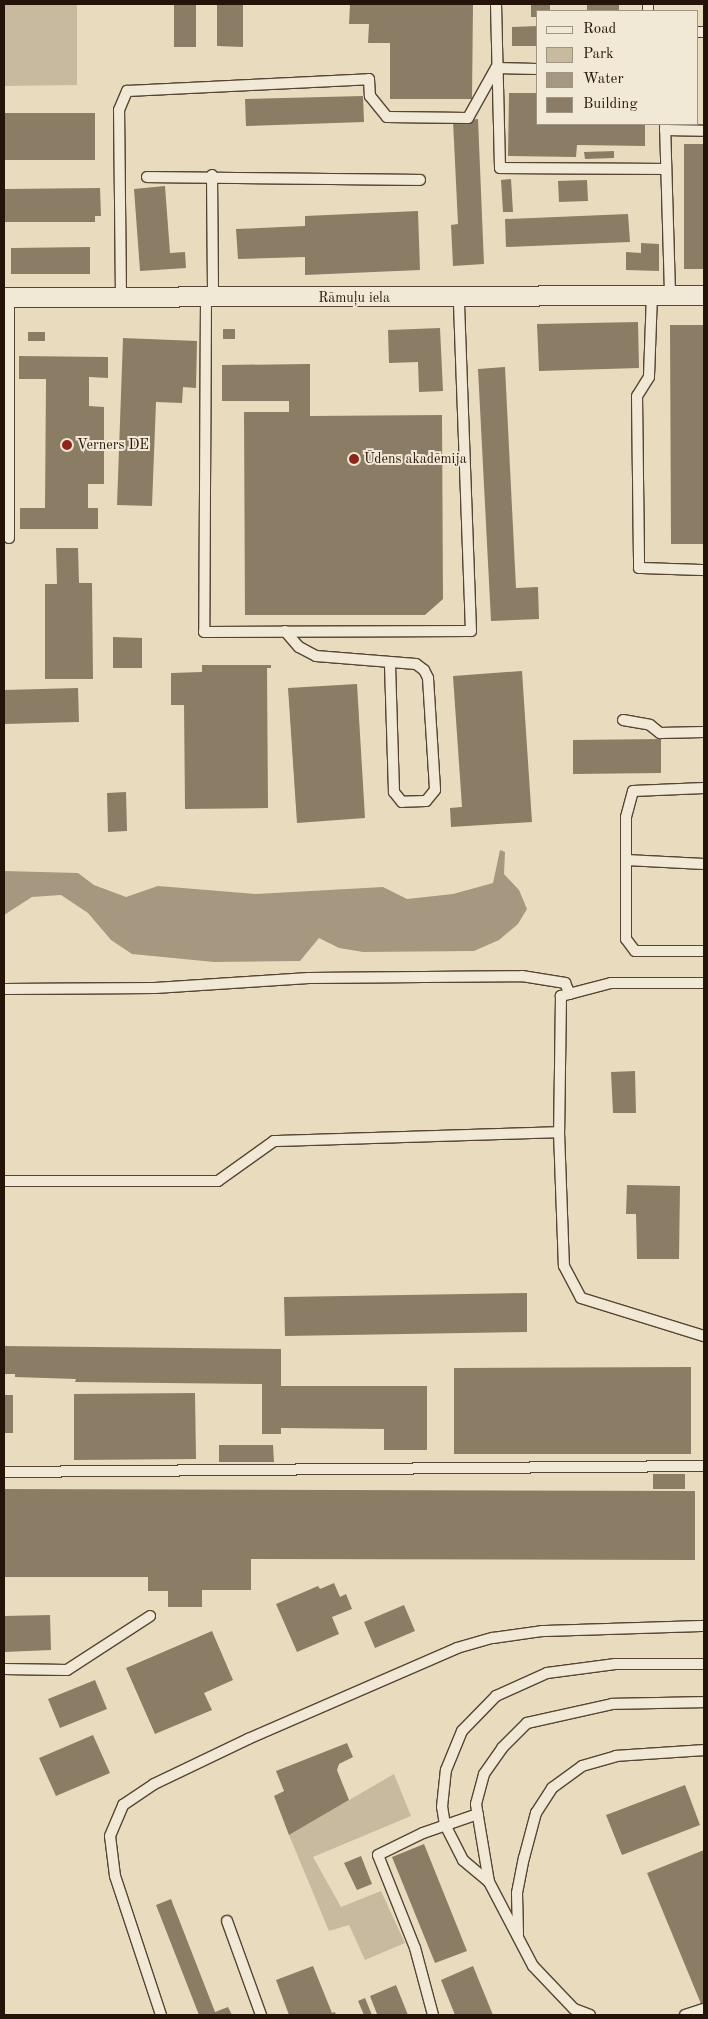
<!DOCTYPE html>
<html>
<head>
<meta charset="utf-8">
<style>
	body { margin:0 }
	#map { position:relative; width:708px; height:2019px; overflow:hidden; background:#e9dcbe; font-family:"Old Standard TT",serif }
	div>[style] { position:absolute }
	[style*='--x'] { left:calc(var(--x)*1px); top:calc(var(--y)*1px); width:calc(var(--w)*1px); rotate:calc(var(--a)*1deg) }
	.green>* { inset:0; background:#c8ba9f }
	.water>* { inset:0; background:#a69880 }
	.building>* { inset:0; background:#8b7c66 }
	.roads { filter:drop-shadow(1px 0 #564535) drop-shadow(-1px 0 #564535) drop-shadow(0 1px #564535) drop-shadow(0 -1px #564535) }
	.lane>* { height:10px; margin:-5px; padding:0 5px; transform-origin:5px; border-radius:5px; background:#f1e8d5 }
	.street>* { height:19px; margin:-9.5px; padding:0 9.5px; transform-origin:9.5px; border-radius:9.5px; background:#f1e8d5 }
	.dots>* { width:14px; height:14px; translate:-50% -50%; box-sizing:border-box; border:2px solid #f1e8d5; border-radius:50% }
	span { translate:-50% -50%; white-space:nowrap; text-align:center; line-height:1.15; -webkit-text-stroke:4px #f1e8d5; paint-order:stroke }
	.street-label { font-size:14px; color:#251307 }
	.poi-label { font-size:14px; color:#251307 }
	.left { translate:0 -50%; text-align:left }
	.frame { position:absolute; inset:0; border:5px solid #251307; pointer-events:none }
	.legend { position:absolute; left:536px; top:10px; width:162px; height:115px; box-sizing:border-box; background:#f1e8d5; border:1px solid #9f9383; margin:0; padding:6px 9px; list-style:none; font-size:15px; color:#251307 }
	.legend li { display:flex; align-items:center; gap:10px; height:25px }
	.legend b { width:25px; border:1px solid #9f9383 }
</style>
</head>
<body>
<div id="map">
	<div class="green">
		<div style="clip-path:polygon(4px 4px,77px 4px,77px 85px,4px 86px)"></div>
		<div style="clip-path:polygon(394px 1774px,411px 1816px,313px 1857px,341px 1907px,381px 1891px,405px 1943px,365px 1960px,349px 1925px,329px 1931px,289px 1835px)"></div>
	</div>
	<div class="water">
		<div style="clip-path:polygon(500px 850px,505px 852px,504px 874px,519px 890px,527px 909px,518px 924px,499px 940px,474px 951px,363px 952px,339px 948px,319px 938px,300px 961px,214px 962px,132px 954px,111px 940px,88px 913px,61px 895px,32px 897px,4px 915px,4px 871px,78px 873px,94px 885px,126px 897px,158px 886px,256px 894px,383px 887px,407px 899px,453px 894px,493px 883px)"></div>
	</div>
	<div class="building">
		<div style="clip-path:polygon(174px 4px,196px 4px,196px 47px,174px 47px)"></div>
		<div style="clip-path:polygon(217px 4px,243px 4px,243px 47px,217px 46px)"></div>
		<div style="clip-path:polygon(350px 4px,473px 4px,472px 99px,390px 99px,390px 43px,368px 43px,369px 24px,349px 24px)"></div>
		<div style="clip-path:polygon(531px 4px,550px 4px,550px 11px,537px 11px,537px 17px,531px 17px)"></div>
		<div style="clip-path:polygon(587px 4px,619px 4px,619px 11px,587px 11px)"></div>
		<div style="clip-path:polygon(537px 26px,537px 46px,512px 46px,512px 27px)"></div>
		<div style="clip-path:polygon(509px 93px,537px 93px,537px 124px,645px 124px,645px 146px,577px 145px,576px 157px,508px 156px)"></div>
		<div style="clip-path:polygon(363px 96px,364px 122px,246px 126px,245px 99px)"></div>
		<div style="clip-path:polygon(4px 113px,95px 113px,95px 160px,4px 160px)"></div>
		<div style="clip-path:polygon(478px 119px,484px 264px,453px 266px,451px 225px,458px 224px,453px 121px)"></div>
		<div style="clip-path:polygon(684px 144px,704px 144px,704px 269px,684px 269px)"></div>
		<div style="clip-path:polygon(614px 151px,614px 158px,585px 159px,584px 152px)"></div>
		<div style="clip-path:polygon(511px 179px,513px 212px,503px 212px,501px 180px)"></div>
		<div style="clip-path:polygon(587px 180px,588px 201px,559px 202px,558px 181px)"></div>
		<div style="clip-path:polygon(165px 186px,170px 253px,185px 252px,186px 268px,140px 271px,134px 189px)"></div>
		<div style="clip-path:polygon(100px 188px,101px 216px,95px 216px,95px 222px,4px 222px,4px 189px)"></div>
		<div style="clip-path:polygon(418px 211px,420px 270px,305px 275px,305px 257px,238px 259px,236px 229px,305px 226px,305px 216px)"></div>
		<div style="clip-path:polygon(628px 214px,630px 242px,506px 247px,505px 219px)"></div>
		<div style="clip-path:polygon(641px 243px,659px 244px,659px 271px,626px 270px,626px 252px,641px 253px)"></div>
		<div style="clip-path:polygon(90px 247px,90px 274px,11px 274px,11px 248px)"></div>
		<div style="clip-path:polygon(638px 322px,639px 368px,539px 371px,537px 324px)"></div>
		<div style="clip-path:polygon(670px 325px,704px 325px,704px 544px,671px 544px)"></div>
		<div style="clip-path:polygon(440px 328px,443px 391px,419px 392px,418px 362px,389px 363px,388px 330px)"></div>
		<div style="clip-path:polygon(223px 329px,235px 329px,235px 339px,223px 339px)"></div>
		<div style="clip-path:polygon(28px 332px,45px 332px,45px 341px,28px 341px)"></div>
		<div style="clip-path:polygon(123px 338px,197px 341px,196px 388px,183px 387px,182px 403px,156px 402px,152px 506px,117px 505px)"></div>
		<div style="clip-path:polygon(19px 356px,108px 357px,108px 378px,89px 377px,89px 406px,104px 407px,104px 484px,88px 484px,88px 508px,98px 508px,98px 529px,20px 529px,20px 508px,45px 508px,46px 379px,19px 379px)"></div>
		<div style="clip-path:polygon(310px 364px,310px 416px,442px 415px,443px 599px,425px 615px,245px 615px,244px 412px,289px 412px,289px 401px,222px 401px,222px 365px)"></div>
		<div style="clip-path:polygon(505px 367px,516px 588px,538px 587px,539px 619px,491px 621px,478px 369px)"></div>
		<div style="clip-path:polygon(56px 548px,78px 548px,79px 583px,92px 583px,93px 679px,45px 679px,45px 584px,57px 584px)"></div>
		<div style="clip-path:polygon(113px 637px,142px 638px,142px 668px,113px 668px)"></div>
		<div style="clip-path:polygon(202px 665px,271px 665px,271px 668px,267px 668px,268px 808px,185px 809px,184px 705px,171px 705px,171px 673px,202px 672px)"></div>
		<div style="clip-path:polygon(522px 671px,532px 822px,451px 827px,450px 808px,462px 807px,453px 676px)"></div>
		<div style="clip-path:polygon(357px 684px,365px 818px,297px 823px,288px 688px)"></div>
		<div style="clip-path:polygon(78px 688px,79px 722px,4px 724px,4px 690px)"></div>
		<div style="clip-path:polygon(661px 739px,661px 773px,573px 774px,573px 740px)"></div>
		<div style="clip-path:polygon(126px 792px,127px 831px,108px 832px,107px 793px)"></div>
		<div style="clip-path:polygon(635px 1071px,636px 1113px,613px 1113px,611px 1072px)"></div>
		<div style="clip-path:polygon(627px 1185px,680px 1186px,679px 1259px,637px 1259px,636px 1214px,626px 1214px)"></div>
		<div style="clip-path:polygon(527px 1293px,527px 1332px,285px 1336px,284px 1297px)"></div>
		<div style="clip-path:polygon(4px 1346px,281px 1349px,281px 1386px,427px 1386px,427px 1450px,384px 1450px,384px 1429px,281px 1428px,281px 1434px,262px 1434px,262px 1384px,75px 1382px,76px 1379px,15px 1377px,15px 1374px,4px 1374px)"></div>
		<div style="clip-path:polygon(691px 1367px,691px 1454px,454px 1454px,454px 1368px)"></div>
		<div style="clip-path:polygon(195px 1393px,196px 1459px,74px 1460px,74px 1394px)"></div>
		<div style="clip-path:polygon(4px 1395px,13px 1395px,13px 1433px,4px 1433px)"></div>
		<div style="clip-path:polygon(219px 1445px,273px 1445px,274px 1462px,219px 1462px)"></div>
		<div style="clip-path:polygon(653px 1474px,685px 1474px,685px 1489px,653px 1489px)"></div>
		<div style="clip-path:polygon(4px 1489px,695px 1491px,695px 1560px,251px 1559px,251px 1590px,202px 1590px,202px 1607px,168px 1607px,168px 1591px,148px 1591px,148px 1577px,4px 1577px)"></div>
		<div style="clip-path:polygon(334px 1583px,340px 1597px,346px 1594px,352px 1609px,332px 1617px,339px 1634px,297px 1652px,276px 1604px,318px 1586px,320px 1589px)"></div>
		<div style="clip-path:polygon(404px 1605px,415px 1631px,375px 1648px,364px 1622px)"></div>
		<div style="clip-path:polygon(50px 1615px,51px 1650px,4px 1652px,4px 1616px)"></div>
		<div style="clip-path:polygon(212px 1631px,233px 1680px,204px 1693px,212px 1710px,155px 1734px,126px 1668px)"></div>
		<div style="clip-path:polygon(95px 1680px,107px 1709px,60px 1728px,48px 1699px)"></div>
		<div style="clip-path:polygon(93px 1735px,110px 1773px,56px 1796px,39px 1758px)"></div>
		<div style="clip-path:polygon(347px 1743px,353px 1757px,339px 1764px,337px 1770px,349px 1800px,289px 1835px,274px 1796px,284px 1791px,276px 1771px)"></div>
		<div style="clip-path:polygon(685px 1785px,700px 1825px,622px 1855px,606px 1815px)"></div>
		<div style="clip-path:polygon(424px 1844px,467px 1951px,435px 1963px,392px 1857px)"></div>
		<div style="clip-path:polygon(704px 1850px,704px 2011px,647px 1873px)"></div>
		<div style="clip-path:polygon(361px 1856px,372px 1884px,357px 1890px,344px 1863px)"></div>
		<div style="clip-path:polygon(171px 1899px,215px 2012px,228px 2007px,232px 2015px,199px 2015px,156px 1905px)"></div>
		<div style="clip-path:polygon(313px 1966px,332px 2013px,335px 2012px,336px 2015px,289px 2015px,276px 1980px)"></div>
		<div style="clip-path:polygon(473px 1966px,493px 2015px,455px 2015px,441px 1980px)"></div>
		<div style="clip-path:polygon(396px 1985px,408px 2015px,374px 2015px,377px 2014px,370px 1996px)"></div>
		<div style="clip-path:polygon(365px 1998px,372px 2015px,364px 2015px,358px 2001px)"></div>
	</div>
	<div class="roads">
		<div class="lane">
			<div style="--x:496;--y:4;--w:164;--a:88.6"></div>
			<div style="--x:500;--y:168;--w:166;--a:0.3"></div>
			<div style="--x:648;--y:11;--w:7;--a:-90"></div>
			<div style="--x:697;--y:32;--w:7;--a:0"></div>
			<div style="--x:665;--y:124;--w:170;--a:88.3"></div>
			<div style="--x:665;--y:130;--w:39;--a:1"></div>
			<div style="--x:212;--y:175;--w:124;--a:89.5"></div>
			<div style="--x:147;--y:177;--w:273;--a:0.6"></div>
			<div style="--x:652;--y:294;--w:83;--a:92.1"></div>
			<div style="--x:649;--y:377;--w:22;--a:122"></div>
			<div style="--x:637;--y:396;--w:172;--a:89.3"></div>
			<div style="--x:639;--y:568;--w:65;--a:1.8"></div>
			<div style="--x:121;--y:296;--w:186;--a:-90.6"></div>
			<div style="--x:119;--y:110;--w:21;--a:-67"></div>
			<div style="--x:127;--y:91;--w:242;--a:-2.8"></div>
			<div style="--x:369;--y:79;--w:17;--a:87"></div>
			<div style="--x:370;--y:96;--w:27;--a:51"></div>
			<div style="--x:387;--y:117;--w:81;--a:0.7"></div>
			<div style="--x:468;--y:118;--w:57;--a:-60.8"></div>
			<div style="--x:496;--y:68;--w:41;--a:1.4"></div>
			<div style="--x:9;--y:297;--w:241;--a:90"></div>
			<div style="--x:206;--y:299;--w:333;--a:90.3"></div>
			<div style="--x:204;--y:632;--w:267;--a:-0.2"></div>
			<div style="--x:471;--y:631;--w:334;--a:-92.1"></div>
			<div style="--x:285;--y:631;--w:21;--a:49"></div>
			<div style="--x:299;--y:647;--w:19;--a:28"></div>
			<div style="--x:316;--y:656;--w:100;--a:4.6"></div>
			<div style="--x:416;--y:664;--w:10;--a:37"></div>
			<div style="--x:424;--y:670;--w:9;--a:63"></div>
			<div style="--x:428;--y:678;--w:112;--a:86.4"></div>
			<div style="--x:435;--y:790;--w:14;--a:129"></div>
			<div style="--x:426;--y:801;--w:24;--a:178"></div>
			<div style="--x:402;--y:802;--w:13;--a:-129"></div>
			<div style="--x:394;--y:792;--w:129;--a:-91.8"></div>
			<div style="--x:623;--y:720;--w:27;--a:10"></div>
			<div style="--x:650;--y:725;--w:13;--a:39"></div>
			<div style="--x:660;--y:733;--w:44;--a:-1.3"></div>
			<div style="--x:704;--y:788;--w:71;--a:177.6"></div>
			<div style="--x:633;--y:791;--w:27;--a:105"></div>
			<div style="--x:626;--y:817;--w:122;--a:90"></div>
			<div style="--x:626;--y:939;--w:15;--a:53"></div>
			<div style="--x:635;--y:951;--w:69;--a:0"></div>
			<div style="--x:626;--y:860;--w:78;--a:2.9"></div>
			<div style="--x:704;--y:983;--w:93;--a:180"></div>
			<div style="--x:611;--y:983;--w:52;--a:165.4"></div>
			<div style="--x:561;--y:996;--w:136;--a:90.8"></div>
			<div style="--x:559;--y:1132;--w:134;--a:87.9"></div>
			<div style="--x:564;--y:1266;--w:36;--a:62"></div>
			<div style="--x:581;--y:1298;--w:129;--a:17.2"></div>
			<div style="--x:4;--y:989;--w:151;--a:-0.4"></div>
			<div style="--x:155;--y:988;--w:154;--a:-3.7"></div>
			<div style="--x:309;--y:978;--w:213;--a:-0.5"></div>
			<div style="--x:522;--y:976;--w:44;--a:9.2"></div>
			<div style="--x:565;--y:983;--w:12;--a:66"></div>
			<div style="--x:4;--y:1181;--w:214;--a:0"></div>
			<div style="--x:218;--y:1181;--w:69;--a:-35.5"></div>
			<div style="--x:274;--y:1141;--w:285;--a:-1.8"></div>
			<div style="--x:4;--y:1472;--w:700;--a:-0.49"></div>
			<div style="--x:4;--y:1669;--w:63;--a:0.9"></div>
			<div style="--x:67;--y:1670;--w:99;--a:-33"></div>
			<div style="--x:489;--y:1882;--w:34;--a:-140"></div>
			<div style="--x:463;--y:1860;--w:39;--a:-117"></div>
			<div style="--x:445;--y:1825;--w:18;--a:-99"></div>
			<div style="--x:442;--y:1807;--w:37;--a:-84"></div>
			<div style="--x:446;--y:1770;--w:42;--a:-67.7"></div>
			<div style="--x:462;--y:1731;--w:49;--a:-45.8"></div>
			<div style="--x:496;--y:1696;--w:56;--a:-24.3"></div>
			<div style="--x:547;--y:1673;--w:69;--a:-7.5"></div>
			<div style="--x:615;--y:1664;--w:89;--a:0"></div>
			<div style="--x:227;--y:1921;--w:100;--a:70.1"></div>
			<div style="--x:518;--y:1934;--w:41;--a:-91.4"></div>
			<div style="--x:517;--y:1893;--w:36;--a:-79"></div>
			<div style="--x:524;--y:1858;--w:47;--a:-75.1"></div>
			<div style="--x:536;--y:1813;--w:30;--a:-57"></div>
			<div style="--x:552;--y:1788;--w:37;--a:-36"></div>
			<div style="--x:582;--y:1766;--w:35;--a:-16"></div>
			<div style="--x:616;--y:1756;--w:88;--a:-3.9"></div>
			<div style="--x:161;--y:2015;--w:146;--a:-108.3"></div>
			<div style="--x:115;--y:1876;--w:40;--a:-97.1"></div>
			<div style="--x:110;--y:1836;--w:34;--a:-67"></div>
			<div style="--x:123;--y:1805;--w:37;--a:-34"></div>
			<div style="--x:154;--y:1784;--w:104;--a:-25.6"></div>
			<div style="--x:248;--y:1739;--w:228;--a:-23.5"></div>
			<div style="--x:457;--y:1648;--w:37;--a:-16"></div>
			<div style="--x:493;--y:1638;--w:49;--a:-8.1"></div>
			<div style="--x:542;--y:1631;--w:162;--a:-1.8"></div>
			<div style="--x:433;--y:2015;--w:69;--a:-105"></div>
			<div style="--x:415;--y:1948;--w:100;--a:-111.7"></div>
			<div style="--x:378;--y:1855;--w:50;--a:-26.1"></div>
			<div style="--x:423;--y:1833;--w:58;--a:-19.1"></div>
			<div style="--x:590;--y:2015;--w:17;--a:-159"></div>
			<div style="--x:574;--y:2009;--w:59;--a:-133.6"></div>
			<div style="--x:533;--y:1966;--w:95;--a:-117.6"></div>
			<div style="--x:489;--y:1882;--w:79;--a:-99.5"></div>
			<div style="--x:476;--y:1804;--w:31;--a:-75"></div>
			<div style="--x:484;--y:1774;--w:32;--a:-55"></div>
			<div style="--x:502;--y:1748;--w:35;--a:-45"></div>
			<div style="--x:527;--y:1723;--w:87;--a:-12.6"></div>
			<div style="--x:612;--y:1704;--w:92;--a:-1.2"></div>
			<div style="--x:685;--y:2015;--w:19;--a:-18"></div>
		</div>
		<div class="street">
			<div style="--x:4;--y:297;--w:700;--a:-0.16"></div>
		</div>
	</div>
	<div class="dots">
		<div style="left:67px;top:445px;background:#8f2418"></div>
		<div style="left:354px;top:459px;background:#8f2418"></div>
	</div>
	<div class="street-label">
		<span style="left:354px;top:298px">Rāmuļu iela</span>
	</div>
	<div class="poi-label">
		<span class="left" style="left:77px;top:445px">Verners DE</span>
		<span class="left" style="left:364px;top:459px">Ūdens akadēmija</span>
	</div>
	<div class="frame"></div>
	<ul class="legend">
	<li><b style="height:6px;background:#f1e8d5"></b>Road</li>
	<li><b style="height:14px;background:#c8ba9f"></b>Park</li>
	<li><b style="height:14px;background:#a69880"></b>Water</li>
	<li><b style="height:14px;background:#8b7c66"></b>Building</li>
	</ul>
</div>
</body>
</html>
